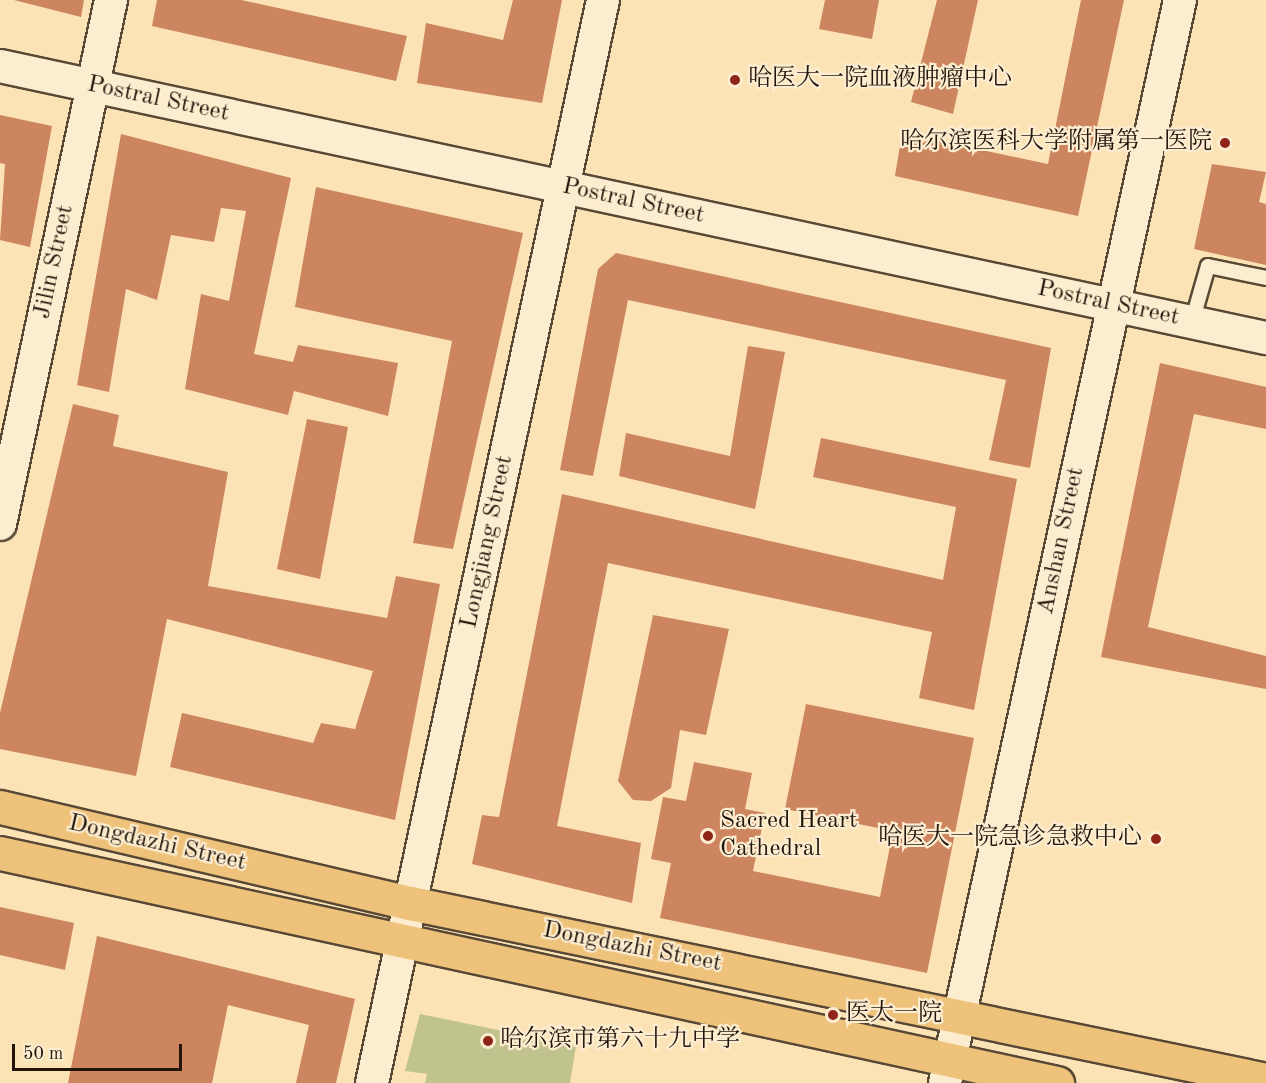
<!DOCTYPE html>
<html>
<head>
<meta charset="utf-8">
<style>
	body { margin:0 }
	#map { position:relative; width:1266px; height:1083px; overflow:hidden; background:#fce3b6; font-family:"Old Standard TT","Noto Serif SC",serif }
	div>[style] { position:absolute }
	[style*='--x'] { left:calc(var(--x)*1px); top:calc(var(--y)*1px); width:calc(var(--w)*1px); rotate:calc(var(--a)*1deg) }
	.green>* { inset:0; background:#c0c38d }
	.building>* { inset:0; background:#cc855f }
	.roads { filter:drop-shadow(2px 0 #584936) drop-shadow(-2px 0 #584936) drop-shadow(0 2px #584936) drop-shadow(0 -2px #584936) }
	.service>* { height:14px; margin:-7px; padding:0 7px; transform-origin:7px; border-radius:7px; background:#fdedd0 }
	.tertiary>* { height:32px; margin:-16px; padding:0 16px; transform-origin:16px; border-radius:16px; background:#fdedd0 }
	.primary>* { height:33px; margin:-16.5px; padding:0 16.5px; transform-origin:16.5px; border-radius:16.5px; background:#eec27b }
	.dots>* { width:16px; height:16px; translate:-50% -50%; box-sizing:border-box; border:3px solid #fdedd0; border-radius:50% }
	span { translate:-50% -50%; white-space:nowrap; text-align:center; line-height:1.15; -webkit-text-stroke:4.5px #fdedd0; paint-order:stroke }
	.poi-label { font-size:24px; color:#22160c }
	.left { translate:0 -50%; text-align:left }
	.right { translate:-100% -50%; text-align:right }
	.street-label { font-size:24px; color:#22160c }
	.scale { position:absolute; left:12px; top:1044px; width:170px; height:27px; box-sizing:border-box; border:3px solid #22160c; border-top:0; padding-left:8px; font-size:18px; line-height:21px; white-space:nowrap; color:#22160c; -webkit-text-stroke:4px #fdedd0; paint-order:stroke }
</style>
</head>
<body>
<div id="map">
	<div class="green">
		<div style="clip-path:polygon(420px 1014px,576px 1046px,570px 1083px,425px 1083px,427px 1074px,405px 1071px)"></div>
	</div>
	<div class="building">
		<div style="clip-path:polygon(14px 0,84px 0,81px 17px)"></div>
		<div style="clip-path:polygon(157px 0,241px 0,407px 36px,396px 81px,152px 26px)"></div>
		<div style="clip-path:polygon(513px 0,562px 0,542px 103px,417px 83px,426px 23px,503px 40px)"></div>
		<div style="clip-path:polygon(825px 0,879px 0,872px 39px,819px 29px)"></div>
		<div style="clip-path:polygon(937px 0,978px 0,953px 114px,911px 102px)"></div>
		<div style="clip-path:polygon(1081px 0,1124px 0,1078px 216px,895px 176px,902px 133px,1048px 164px)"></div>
		<div style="clip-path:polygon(0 115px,52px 126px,30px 247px,0 240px,5px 164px,0 163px)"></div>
		<div style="clip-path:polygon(121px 134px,291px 178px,254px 354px,293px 362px,298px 345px,398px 363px,388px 416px,294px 391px,288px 415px,185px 389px,201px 294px,229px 301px,246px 211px,221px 208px,214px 242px,171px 235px,157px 300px,126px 289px,109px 392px,77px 385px)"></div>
		<div style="clip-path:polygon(1212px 164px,1266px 172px,1259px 202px,1266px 204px,1266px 265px,1194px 249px)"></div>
		<div style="clip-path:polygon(316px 187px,523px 233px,453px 549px,413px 543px,452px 341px,295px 307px)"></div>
		<div style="clip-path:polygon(616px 253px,1051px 348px,1030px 468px,989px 460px,1006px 380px,628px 300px,593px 476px,560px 470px,598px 269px)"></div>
		<div style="clip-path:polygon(748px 346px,785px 352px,755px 509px,619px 476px,626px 433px,730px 456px)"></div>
		<div style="clip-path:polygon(1160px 363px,1266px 387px,1266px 429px,1194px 414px,1148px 627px,1266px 656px,1266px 689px,1101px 657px)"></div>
		<div style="clip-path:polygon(73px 404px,119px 415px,113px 446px,228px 472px,208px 586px,387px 618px,396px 576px,440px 584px,395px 820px,170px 767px,182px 713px,313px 743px,321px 723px,355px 729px,373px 671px,167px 619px,136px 776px,0 749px,0 713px)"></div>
		<div style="clip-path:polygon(307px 419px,348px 427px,320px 579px,277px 569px)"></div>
		<div style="clip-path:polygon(821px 438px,1017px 479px,974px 710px,919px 698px,932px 632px,608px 563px,557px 826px,641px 843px,632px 903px,472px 864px,482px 815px,499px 817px,562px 494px,943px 580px,956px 507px,813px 477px)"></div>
		<div style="clip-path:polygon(653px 615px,729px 629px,706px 735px,680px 730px,671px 788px,651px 801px,633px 800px,618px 781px)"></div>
		<div style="clip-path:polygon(806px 704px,974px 738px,927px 973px,660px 918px,671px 863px,651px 859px,663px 797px,686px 801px,694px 762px,752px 773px,745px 809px,765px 813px,753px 871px,880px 897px,893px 831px,785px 809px)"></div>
		<div style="clip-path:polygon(0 907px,74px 923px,65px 970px,0 955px)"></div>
		<div style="clip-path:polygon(97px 936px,355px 999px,336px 1083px,296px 1083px,309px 1025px,228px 1005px,212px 1083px,68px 1083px)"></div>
	</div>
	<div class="roads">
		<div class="service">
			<div style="--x:1192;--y:322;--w:58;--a:-74.1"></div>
			<div style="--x:1208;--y:266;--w:59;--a:11.7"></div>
		</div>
		<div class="tertiary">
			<div style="--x:0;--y:66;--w:1295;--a:12.13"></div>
			<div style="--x:0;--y:524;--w:536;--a:-78.04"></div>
			<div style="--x:372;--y:1083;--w:1107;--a:-77.96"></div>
			<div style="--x:945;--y:1083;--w:1108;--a:-77.76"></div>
		</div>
		<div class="primary">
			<div style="--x:0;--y:807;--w:421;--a:13.2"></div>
			<div style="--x:410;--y:903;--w:874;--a:11.68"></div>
			<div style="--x:0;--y:853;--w:1082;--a:12.28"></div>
		</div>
	</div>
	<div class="dots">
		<div style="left:735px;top:80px;background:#8f2418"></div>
		<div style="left:1225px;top:143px;background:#8f2418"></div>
		<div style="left:708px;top:836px;background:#8f2418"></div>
		<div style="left:1156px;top:839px;background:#8f2418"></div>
		<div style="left:833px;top:1015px;background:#8f2418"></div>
		<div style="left:488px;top:1041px;background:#8f2418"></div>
	</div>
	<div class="poi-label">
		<span class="left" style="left:748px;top:80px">哈医大一院血液肿瘤中心</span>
		<span class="right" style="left:1212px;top:143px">哈尔滨医科大学附属第一医院</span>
		<span class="left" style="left:720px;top:836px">Sacred Heart<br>Cathedral</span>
		<span class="right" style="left:1142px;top:839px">哈医大一院急诊急救中心</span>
		<span class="left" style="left:846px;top:1015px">医大一院</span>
		<span class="left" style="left:500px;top:1041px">哈尔滨市第六十九中学</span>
	</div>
	<div class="street-label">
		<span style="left:158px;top:100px;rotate:12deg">Postral Street</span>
		<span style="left:633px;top:202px;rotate:12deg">Postral Street</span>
		<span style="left:55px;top:262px;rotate:-78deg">Jilin Street</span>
		<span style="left:1108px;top:304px;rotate:12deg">Postral Street</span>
		<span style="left:1062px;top:541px;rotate:-78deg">Anshan Street</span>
		<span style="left:488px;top:542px;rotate:-78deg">Longjiang Street</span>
		<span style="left:157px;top:844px;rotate:13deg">Dongdazhi Street</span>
		<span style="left:632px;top:948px;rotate:11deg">Dongdazhi Street</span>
	</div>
	<div class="scale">50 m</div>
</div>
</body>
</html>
